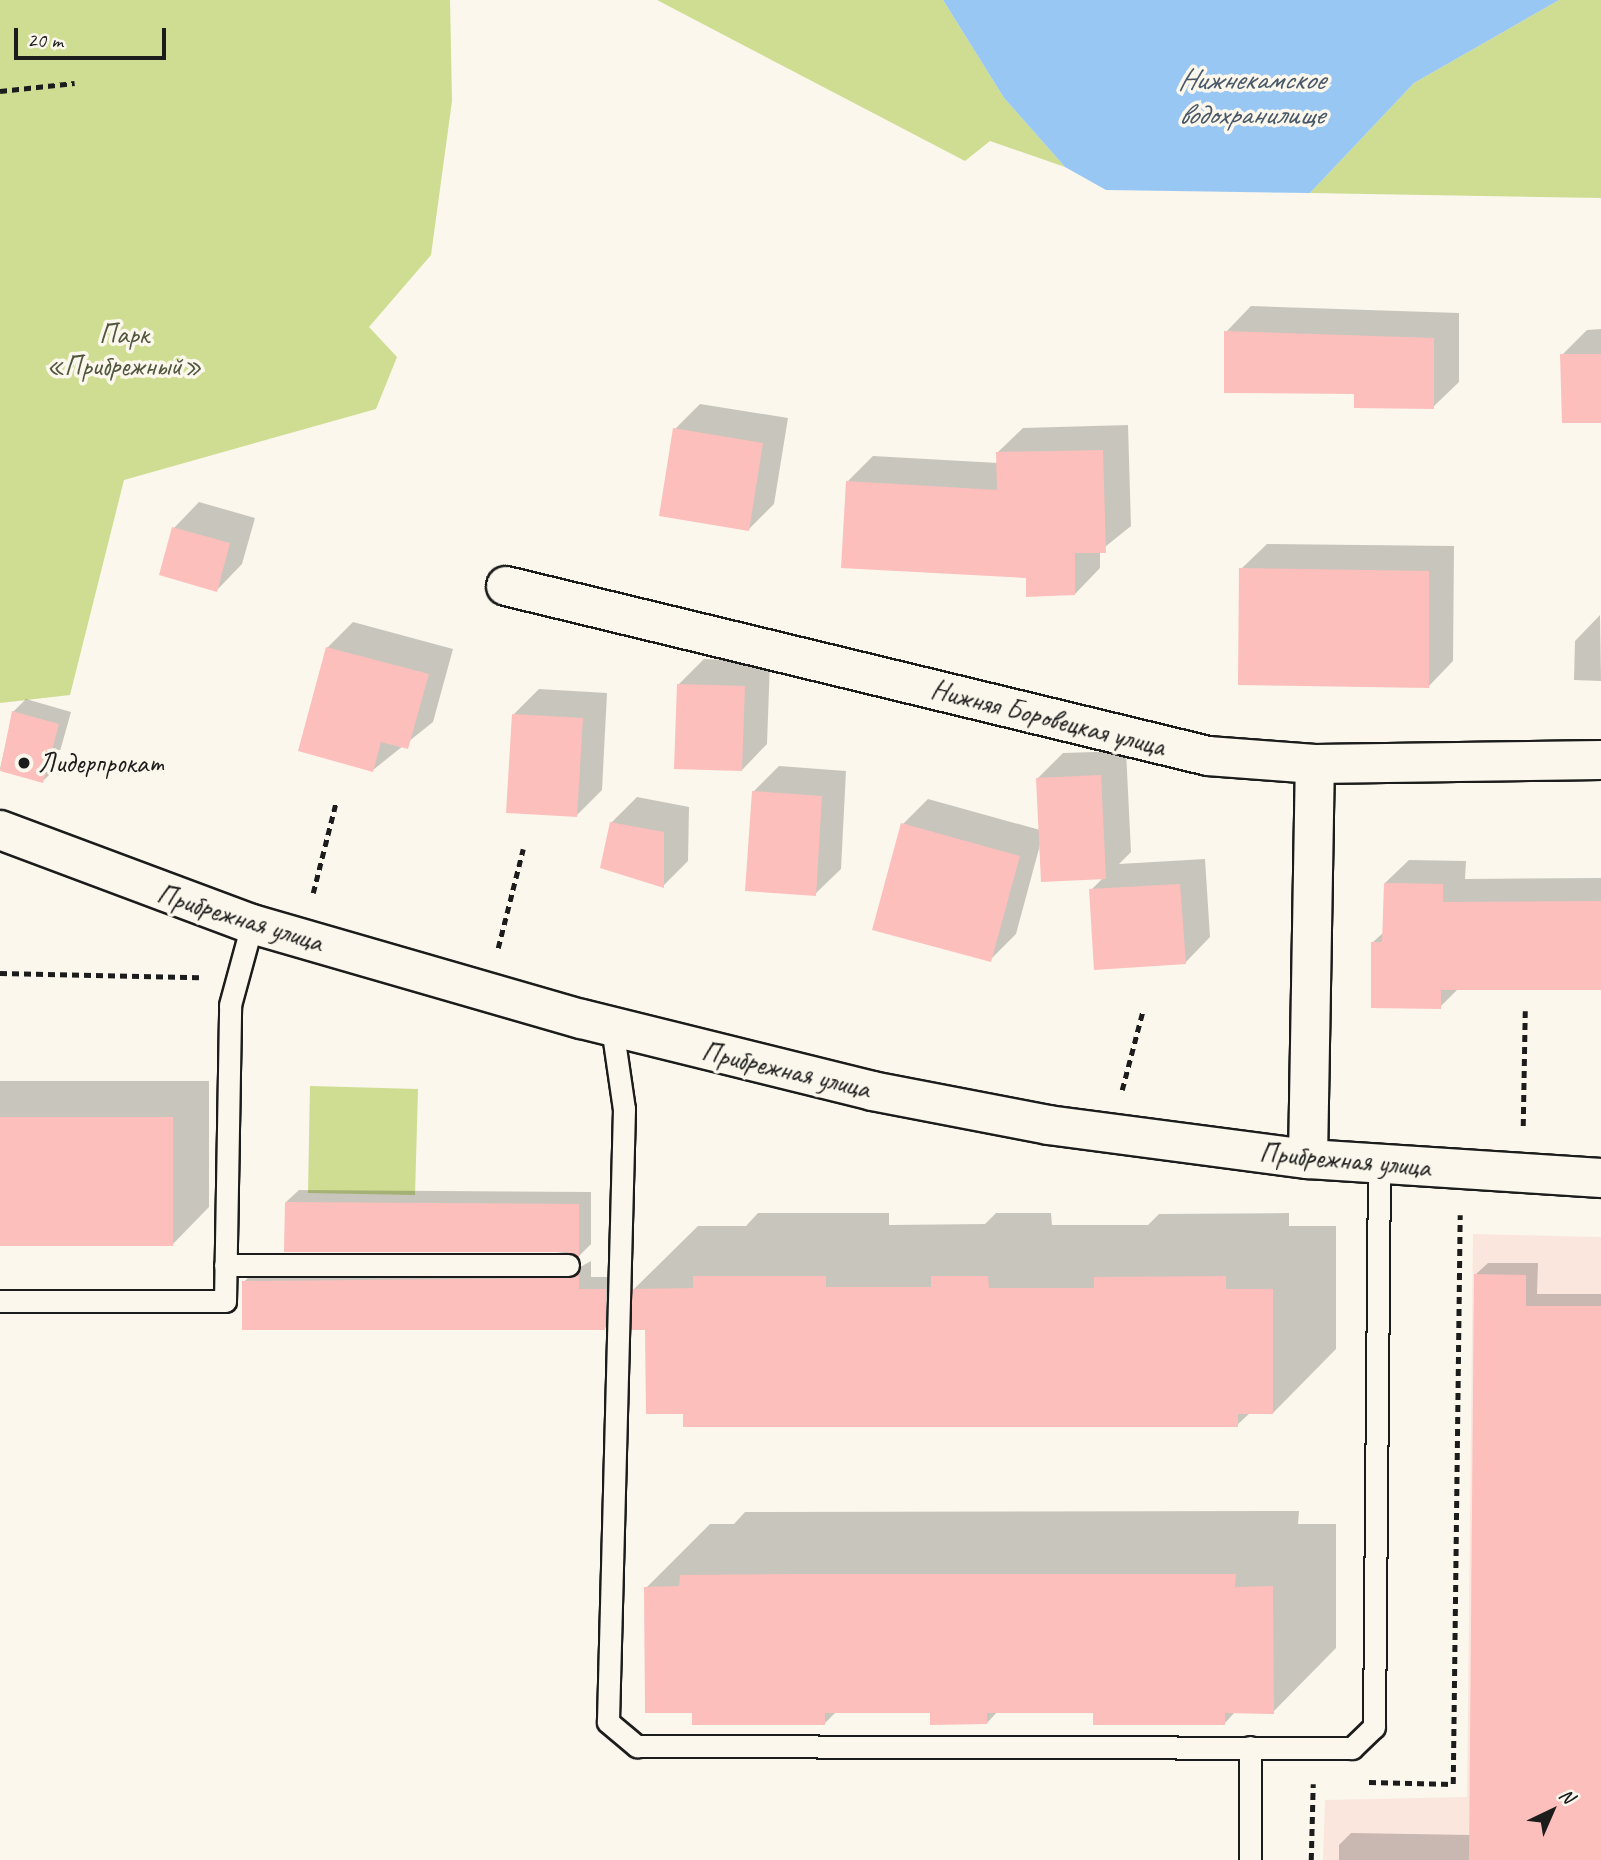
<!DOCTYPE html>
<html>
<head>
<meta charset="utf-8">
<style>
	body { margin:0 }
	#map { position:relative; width:1601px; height:1860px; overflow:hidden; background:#fbf7ec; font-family:Caveat,sans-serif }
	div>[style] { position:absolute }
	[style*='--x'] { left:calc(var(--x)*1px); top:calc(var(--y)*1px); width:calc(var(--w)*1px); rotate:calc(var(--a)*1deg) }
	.built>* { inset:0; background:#fbe6de }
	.green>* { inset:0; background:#cedd91 }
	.water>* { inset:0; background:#99c7f4 }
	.shadow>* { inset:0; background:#0003 }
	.building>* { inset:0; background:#fcbfbc }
	.path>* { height:4.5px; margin-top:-2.25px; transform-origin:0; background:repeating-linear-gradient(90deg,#1c1c1c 0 7px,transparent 0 12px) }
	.roads { filter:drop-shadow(2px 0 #1c1c1c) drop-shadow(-2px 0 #1c1c1c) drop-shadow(0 2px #1c1c1c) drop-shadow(0 -2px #1c1c1c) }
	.service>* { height:21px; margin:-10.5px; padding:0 10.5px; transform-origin:10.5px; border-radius:10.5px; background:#fbf7ec }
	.minor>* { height:38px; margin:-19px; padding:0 19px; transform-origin:19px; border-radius:19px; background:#fbf7ec }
	.dots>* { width:19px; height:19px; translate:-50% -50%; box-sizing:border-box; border:4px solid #fbf7ec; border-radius:50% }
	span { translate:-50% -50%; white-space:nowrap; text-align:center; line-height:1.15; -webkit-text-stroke:7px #fbf7ec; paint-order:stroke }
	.park-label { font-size:28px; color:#51563f }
	.street-label { font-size:28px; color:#1c1c1c }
	.poi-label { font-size:28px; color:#1c1c1c }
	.left { translate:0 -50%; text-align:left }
	.water-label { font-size:30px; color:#485868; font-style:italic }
	.north { position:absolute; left:1517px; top:1776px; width:70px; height:70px; -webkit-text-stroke:5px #fbf7ec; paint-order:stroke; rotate:44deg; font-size:19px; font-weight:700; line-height:28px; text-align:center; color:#1c1c1c }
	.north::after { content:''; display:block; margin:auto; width:24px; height:32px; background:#1c1c1c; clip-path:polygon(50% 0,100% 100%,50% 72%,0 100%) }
	.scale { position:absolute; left:14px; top:28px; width:152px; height:32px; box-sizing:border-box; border:4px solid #1c1c1c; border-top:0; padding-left:9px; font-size:21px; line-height:24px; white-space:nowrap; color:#1c1c1c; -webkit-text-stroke:5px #fbf7ec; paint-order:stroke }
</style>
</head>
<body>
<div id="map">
	<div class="built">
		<div style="clip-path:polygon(1473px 1234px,1601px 1237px,1601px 1860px,1323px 1860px,1325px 1800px,1467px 1797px)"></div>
	</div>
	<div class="green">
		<div style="clip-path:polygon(0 0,450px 0,452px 101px,431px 255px,369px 327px,397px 357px,376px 409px,124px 480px,70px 695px,0 703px)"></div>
		<div style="clip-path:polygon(657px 0,943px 0,1004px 98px,1065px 167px,990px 141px,965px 161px)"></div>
		<div style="clip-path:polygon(1559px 0,1601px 0,1601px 198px,1310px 193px,1414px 83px)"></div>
		<div style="clip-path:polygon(310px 1086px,418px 1089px,415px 1195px,308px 1193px)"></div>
	</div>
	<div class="water">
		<div style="clip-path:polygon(943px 0,1559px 0,1414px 83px,1310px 193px,1106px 190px,1065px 167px,1004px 98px)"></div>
	</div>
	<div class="shadow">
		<div style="clip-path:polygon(1251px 306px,1459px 313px,1459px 382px,1433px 407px,1356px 392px,1226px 332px)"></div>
		<div style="clip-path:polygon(1601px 329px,1601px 421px,1562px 355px,1587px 330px)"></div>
		<div style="clip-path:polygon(700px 404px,788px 418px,774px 504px,749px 529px,675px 429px)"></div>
		<div style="clip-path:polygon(1128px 425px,1131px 526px,1100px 551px,1100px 568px,1075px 594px,1028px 577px,848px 481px,873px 456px,998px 463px,997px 453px,1023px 428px)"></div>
		<div style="clip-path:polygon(199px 502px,255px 518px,242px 564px,217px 590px,174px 528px)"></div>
		<div style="clip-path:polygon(1267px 544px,1454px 546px,1453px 661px,1428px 687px,1241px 569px)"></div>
		<div style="clip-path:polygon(1600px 615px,1601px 681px,1574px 680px,1575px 641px)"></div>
		<div style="clip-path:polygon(353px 622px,453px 649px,433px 722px,373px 770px,327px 648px)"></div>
		<div style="clip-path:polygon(704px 659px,770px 662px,767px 744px,742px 770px,679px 684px)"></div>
		<div style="clip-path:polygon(539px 689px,607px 693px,602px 790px,576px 816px,514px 714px)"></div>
		<div style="clip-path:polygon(26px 699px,71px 712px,55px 769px,43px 781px,0 769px,13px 712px)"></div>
		<div style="clip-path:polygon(1126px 751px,1131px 852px,1119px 864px,1205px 859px,1210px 937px,1185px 963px,1091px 890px,1103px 878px,1040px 845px,1016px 934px,990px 960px,903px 824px,928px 799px,1040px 830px,1037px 779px,1063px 753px)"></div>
		<div style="clip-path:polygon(779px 766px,846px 771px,841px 869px,815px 894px,753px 792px)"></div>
		<div style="clip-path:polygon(637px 797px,689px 807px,688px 861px,663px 886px,611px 823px)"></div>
		<div style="clip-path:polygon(1409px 860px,1466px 861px,1465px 879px,1601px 878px,1601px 988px,1459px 988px,1440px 1007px,1373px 942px,1384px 932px,1385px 883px)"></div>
		<div style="clip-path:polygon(0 1081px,209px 1081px,209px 1207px,172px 1245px,0 1245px)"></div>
		<div style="clip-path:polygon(299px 1190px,591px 1192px,591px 1244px,579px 1256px,286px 1202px)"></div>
		<div style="clip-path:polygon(758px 1213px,889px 1213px,889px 1225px,985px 1224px,996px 1213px,1051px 1213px,1052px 1225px,1148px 1225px,1159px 1214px,1289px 1213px,1289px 1226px,1336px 1226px,1336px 1349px,1273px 1413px,1250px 1413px,1237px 1425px,685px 1412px,634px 1289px,698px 1226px,746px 1226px)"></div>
		<div style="clip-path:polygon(591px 1261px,591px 1277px,618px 1277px,617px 1316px,604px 1329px,244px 1282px,256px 1269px,582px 1266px)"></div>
		<div style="clip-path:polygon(1488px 1263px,1538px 1263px,1537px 1294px,1601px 1294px,1601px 1860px,1339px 1860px,1339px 1845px,1351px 1833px,1471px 1835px,1475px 1275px)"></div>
		<div style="clip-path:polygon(1299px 1511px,1298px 1524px,1336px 1524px,1336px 1648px,1273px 1712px,1236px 1711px,1225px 1723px,1095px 1711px,998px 1711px,987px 1723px,932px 1711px,837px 1711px,825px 1723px,693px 1711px,646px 1588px,710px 1524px,734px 1524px,745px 1512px)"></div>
	</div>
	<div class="building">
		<div style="clip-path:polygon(1224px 331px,1434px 338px,1434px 409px,1354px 408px,1354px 394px,1224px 393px)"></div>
		<div style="clip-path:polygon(1560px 354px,1601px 354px,1601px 423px,1562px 423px)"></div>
		<div style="clip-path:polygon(673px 428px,763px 443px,749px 531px,659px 516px)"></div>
		<div style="clip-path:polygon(1103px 450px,1106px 553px,1075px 553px,1075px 595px,1026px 597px,1026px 578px,841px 568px,846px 481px,997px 490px,996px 452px)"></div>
		<div style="clip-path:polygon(172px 527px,230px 543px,217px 592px,159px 575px)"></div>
		<div style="clip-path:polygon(1239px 568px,1429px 571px,1429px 688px,1238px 685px)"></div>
		<div style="clip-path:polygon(326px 647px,429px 674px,408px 749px,381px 742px,373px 772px,298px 751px)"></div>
		<div style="clip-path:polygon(677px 684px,745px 686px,742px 771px,674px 769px)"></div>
		<div style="clip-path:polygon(12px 711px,59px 724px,43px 783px,0 771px)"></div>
		<div style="clip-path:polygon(512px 714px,583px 718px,577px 817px,506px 813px)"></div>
		<div style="clip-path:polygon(1101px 775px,1106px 879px,1041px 882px,1036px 778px)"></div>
		<div style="clip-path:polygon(752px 791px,822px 796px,816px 896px,745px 891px)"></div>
		<div style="clip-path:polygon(610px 822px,664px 832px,664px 888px,600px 868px)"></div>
		<div style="clip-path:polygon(901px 823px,1020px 856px,991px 962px,872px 930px)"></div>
		<div style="clip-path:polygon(1384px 883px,1443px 884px,1443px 902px,1601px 901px,1601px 990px,1441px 990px,1441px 1009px,1371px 1008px,1371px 942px,1382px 942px)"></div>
		<div style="clip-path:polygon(1180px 884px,1186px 964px,1094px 970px,1089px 889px)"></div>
		<div style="clip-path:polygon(0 1117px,173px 1117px,173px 1246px,0 1246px)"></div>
		<div style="clip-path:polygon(285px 1202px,579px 1204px,579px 1258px,568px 1252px,284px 1252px)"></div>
		<div style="clip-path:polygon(579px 1271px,579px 1289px,606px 1289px,605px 1330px,242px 1330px,242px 1281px,568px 1278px)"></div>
		<div style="clip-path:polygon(1474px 1274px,1526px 1275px,1526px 1306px,1601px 1306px,1601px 1860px,1469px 1860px)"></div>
		<div style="clip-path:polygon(693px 1276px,826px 1276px,826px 1287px,931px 1287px,931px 1276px,988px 1276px,989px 1288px,1094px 1288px,1094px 1277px,1226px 1276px,1226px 1289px,1273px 1289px,1273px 1414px,1238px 1414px,1238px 1427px,683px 1427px,683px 1414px,646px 1414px,645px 1330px,631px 1330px,632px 1289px,693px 1288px)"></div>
		<div style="clip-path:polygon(798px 1574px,1236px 1574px,1235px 1587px,1273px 1586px,1274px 1714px,1225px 1713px,1225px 1725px,1093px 1725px,1093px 1713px,987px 1713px,987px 1724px,930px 1725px,930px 1713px,825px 1713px,825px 1725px,692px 1725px,692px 1713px,645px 1713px,644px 1587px,679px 1586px,680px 1575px)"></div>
	</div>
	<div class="path">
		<div style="--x:0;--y:91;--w:75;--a:-6.1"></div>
		<div style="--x:313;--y:893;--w:94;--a:-75.8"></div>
		<div style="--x:498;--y:948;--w:102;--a:-75.8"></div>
		<div style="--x:0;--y:973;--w:199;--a:1.2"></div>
		<div style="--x:1122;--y:1090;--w:83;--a:-75.3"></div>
		<div style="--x:1523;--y:1126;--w:115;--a:-89"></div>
		<div style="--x:1369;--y:1782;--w:84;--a:1.4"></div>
		<div style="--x:1453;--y:1784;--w:569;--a:-89.3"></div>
		<div style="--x:1311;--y:1860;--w:76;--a:-88.5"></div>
	</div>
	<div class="roads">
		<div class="service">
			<div style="--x:612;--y:1027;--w:83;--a:81.7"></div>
			<div style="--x:624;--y:1109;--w:613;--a:91.5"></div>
			<div style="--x:608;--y:1722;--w:38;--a:40"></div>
			<div style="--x:637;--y:1746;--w:715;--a:0.16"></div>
			<div style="--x:1352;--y:1748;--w:30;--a:-44"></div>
			<div style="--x:1374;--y:1727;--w:563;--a:-89.49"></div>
			<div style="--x:225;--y:1265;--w:343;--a:0"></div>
			<div style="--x:0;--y:1301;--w:225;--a:0"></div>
			<div style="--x:225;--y:1301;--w:296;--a:-89"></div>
			<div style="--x:230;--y:1005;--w:84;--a:-74.8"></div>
			<div style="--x:1250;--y:1747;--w:113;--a:90"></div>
		</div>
		<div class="minor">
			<div style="--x:506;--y:586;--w:722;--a:13.61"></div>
			<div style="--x:1208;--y:756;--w:107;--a:4.3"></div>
			<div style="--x:1315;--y:764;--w:286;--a:-0.8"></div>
			<div style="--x:0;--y:830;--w:269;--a:20.5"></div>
			<div style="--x:252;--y:924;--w:343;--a:16.1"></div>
			<div style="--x:582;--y:1019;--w:299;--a:13.9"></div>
			<div style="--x:872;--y:1091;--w:179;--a:10.9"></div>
			<div style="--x:1048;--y:1125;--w:262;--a:7.5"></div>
			<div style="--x:1308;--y:1159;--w:294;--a:3.7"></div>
			<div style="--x:1308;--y:1159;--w:395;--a:-89"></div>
		</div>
	</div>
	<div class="dots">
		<div style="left:24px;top:763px;background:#1c1c1c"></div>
	</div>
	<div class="park-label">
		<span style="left:124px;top:350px">Парк<br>«Прибрежный»</span>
	</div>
	<div class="street-label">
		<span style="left:1048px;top:718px;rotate:14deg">Нижняя Боровецкая улица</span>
		<span style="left:240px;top:918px;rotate:17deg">Прибрежная улица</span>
		<span style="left:786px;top:1070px;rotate:13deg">Прибрежная улица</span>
		<span style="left:1345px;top:1160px;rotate:5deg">Прибрежная улица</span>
	</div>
	<div class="poi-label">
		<span class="left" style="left:38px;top:763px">Лидерпрокат</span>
	</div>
	<div class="water-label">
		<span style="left:1251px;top:96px">Нижнекамское<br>водохранилище</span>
	</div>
	<div class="north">N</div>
	<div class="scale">20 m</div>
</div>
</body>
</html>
